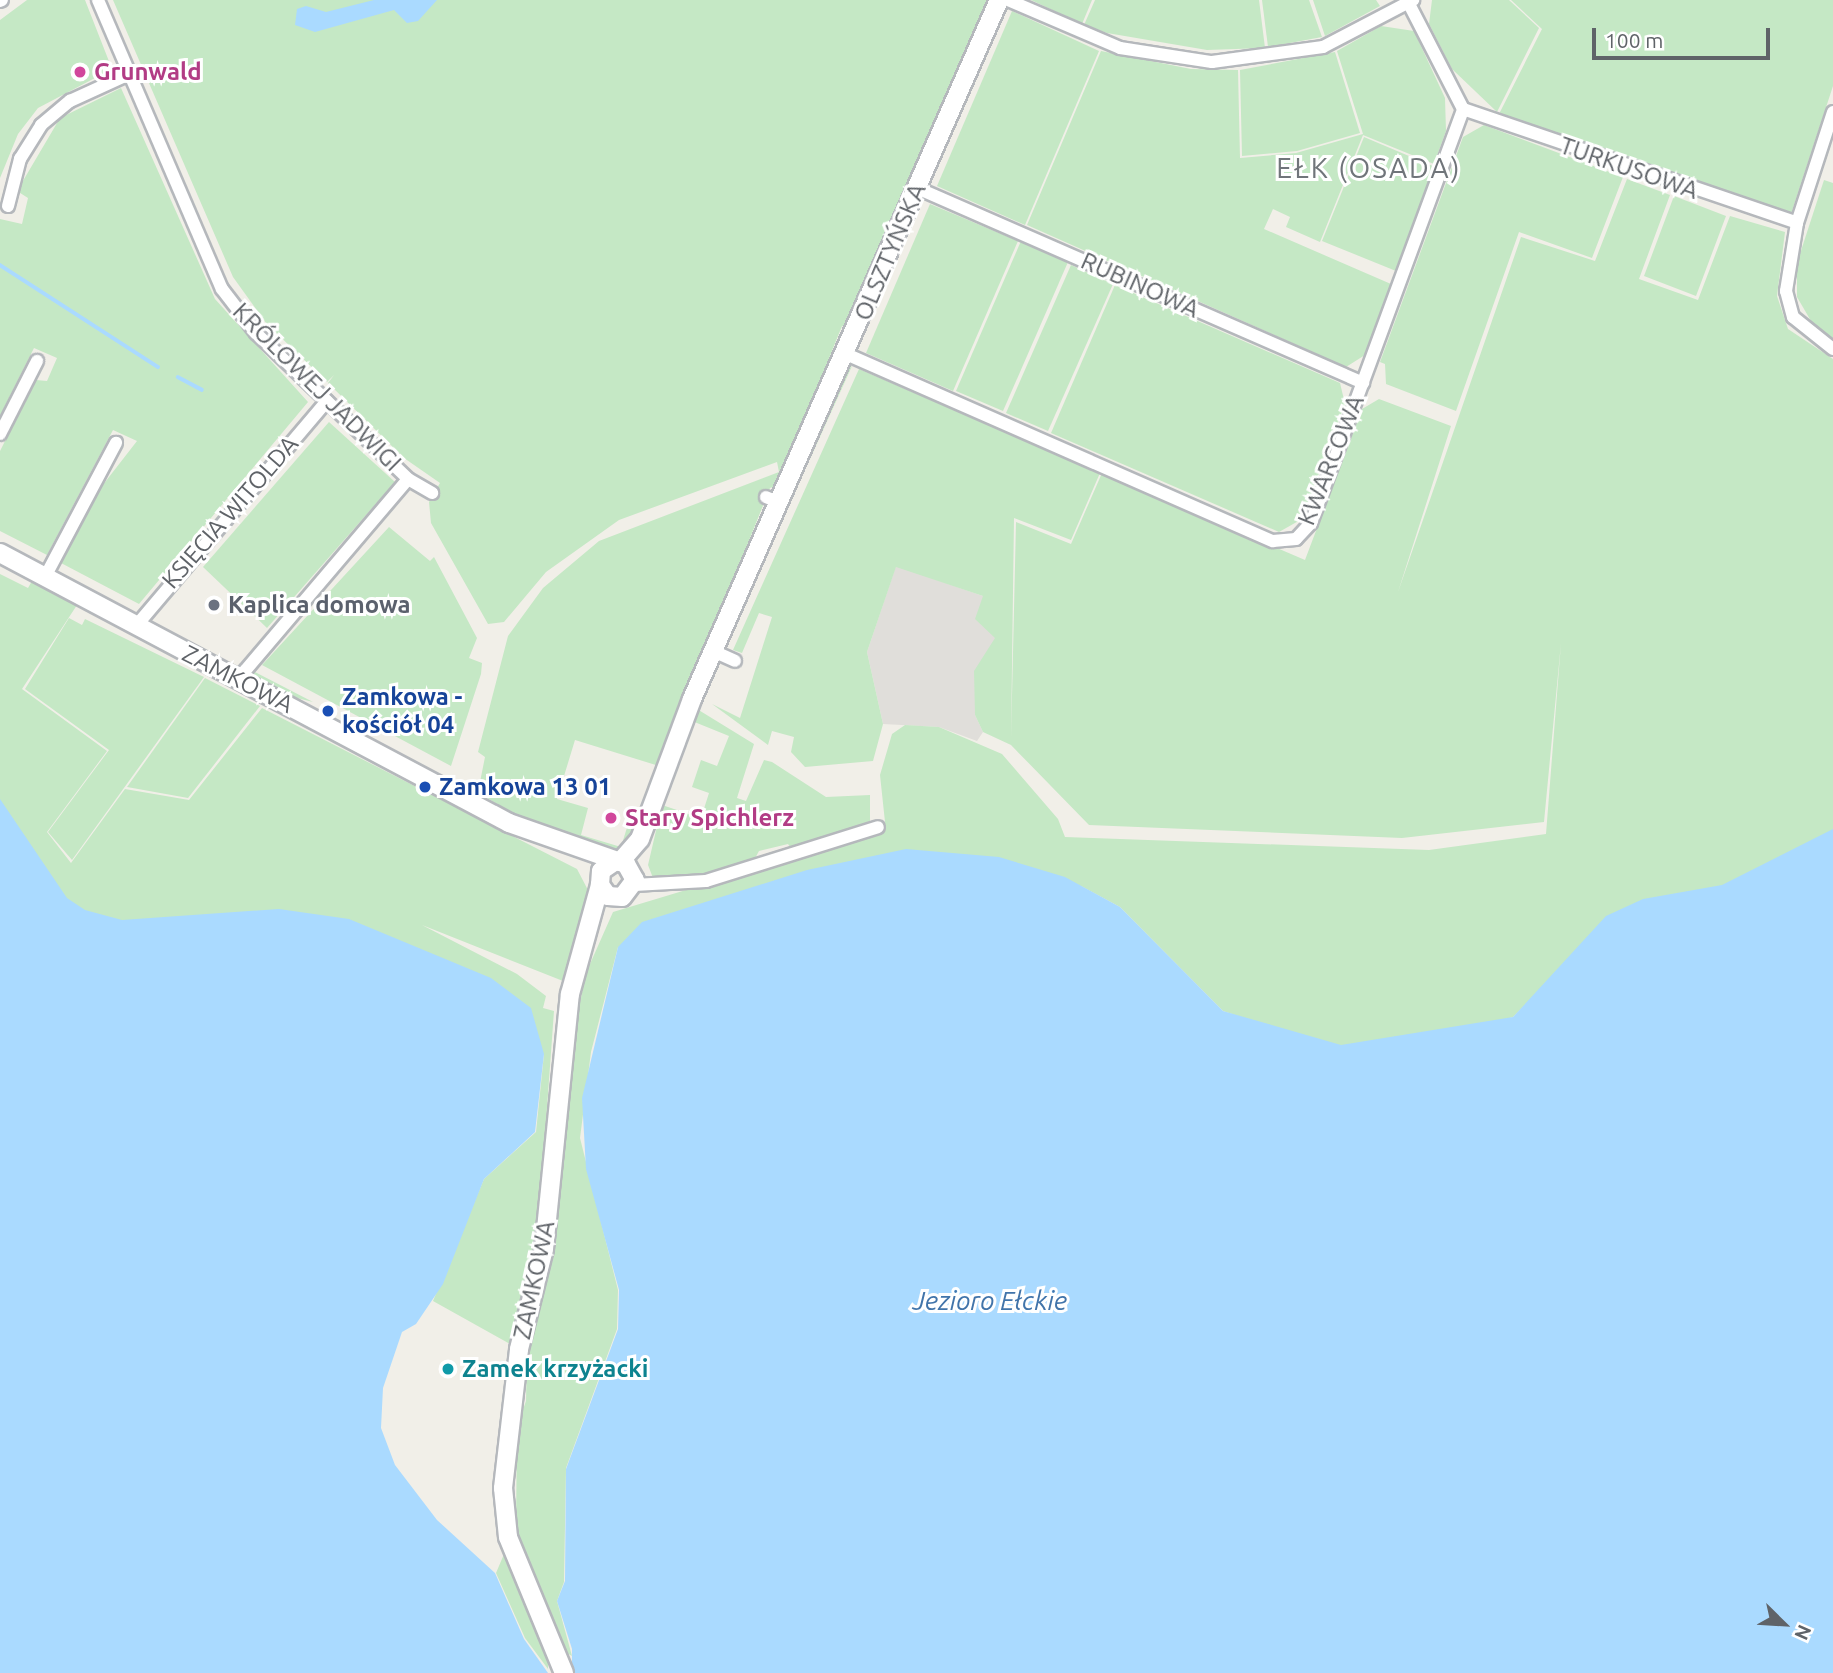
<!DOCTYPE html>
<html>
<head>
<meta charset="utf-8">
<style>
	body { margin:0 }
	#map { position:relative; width:1833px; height:1673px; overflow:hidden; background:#f1efe8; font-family:Ubuntu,sans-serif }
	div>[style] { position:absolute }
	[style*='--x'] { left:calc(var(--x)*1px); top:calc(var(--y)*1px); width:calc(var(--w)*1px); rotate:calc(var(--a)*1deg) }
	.industrial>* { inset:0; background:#e0deda }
	.green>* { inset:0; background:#c5e8c5 }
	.water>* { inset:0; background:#aadaff }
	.stream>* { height:3.5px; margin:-1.75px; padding:0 1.75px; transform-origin:1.75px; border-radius:1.75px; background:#aadaff }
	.roads { filter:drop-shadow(2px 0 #b5b8bc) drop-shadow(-2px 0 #b5b8bc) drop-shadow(0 2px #b5b8bc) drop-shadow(0 -2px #b5b8bc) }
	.street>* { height:12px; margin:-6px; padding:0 6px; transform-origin:6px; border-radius:6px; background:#fff }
	.secondary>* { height:18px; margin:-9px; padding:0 9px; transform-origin:9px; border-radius:9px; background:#fff }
	.dots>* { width:19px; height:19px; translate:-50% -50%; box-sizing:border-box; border:4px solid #fff; border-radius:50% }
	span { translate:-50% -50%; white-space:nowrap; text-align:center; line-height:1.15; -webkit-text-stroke:6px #fff; paint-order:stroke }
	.hotel-label { font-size:24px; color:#b23c85; font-weight:700 }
	.left { translate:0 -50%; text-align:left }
	.street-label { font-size:24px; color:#5f6368 }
	.worship-label { font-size:24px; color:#5b616d; font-weight:700 }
	.transit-label { font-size:24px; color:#164399; font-weight:700 }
	.culture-label { font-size:24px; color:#0d838f; font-weight:700 }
	.water-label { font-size:26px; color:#4174aa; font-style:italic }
	.quarter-label { font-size:28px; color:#70757a; letter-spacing:2px }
	.north { position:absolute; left:1749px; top:1589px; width:70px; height:70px; -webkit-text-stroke:5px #fff; paint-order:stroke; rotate:114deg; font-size:19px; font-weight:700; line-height:28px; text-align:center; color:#5f6368 }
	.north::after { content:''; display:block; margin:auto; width:24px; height:32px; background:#5f6368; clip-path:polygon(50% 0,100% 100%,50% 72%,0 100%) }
	.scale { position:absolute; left:1592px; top:28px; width:178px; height:32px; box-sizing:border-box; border:4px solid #5f6368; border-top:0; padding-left:9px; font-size:21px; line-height:24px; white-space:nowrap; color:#5f6368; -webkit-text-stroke:5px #fff; paint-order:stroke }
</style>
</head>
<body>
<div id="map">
	<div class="industrial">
		<div style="clip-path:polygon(896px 566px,983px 596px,996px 638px,975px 715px,983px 732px,977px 741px,939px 727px,883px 724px,867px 652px)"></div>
	</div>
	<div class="green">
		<div style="clip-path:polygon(27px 0,85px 0,112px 69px,38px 108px,18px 134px,0 178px,0 20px)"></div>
		<div style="clip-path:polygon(113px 0,992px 0,851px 329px,842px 326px,778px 485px,770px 488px,659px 766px,575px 740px,557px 799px,588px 808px,581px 835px,621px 847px,633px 808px,641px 813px,636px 836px,618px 854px,520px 819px,478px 792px,485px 757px,478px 752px,508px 636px,543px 588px,599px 541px,779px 472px,777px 462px,619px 520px,546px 572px,504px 622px,488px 624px,431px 523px,429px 502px,440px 483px,404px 458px,328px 383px,334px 375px,327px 382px,266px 323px,233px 277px)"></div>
		<div style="clip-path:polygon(1031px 0,1092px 0,1082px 24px)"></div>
		<div style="clip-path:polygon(1095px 0,1259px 0,1265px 48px,1207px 50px,1107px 33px,1084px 25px)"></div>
		<div style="clip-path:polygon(1262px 0,1309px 0,1322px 37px,1268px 47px)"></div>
		<div style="clip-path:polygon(1313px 0,1376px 0,1380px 6px,1325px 36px)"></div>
		<div style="clip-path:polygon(1432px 0,1509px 0,1539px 28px,1497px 112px,1452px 69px,1429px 24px)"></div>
		<div style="clip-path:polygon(1511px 0,1833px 0,1833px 86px,1791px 214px,1499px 114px,1542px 29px)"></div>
		<div style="clip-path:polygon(1012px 11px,1099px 51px,1025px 225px,937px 186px)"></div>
		<div style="clip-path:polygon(1381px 26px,1414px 31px,1445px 98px,1446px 131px,1434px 164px,1363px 135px,1320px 242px,1286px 227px,1290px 217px,1273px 209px,1264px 229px,1391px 284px,1365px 355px,1346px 367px,1027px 225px,1101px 51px,1191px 69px,1238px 70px,1240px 158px,1296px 153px,1363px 134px,1337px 51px)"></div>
		<div style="clip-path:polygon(1335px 52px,1360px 133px,1297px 151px,1242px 156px,1240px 70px)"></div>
		<div style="clip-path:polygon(121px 88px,215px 299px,308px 402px,139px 604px,61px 563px,102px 486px,137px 441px,113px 430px,47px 555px,0 531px,0 451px,36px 380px,47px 381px,57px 358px,34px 348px,0 416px,0 219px,22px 224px,28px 198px,17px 191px,60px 118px)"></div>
		<div style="clip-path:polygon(1484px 125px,1623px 177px,1592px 258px,1519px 232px,1456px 411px,1386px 384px,1385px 364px,1380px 362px,1463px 137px)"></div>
		<div style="clip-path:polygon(1364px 137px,1435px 167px,1396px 271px,1322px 241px)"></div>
		<div style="clip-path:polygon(1627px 179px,1670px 195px,1639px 279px,1698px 300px,1730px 216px,1785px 232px,1777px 296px,1788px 329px,1833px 359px,1833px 844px,1538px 992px,1513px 1017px,1376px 1062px,1223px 1011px,1120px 907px,1081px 886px,1061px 896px,618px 947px,591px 1052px,580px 1138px,618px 1290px,617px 1329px,566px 1468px,564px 1582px,557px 1601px,572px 1656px,565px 1652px,548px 1659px,548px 1669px,525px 1638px,496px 1573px,516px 1526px,517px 1427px,526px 1401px,527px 1348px,553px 1259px,578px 1012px,586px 973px,613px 912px,878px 832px,885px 822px,880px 775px,892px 734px,905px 725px,939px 727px,1002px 754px,1058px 819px,1065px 837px,1429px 850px,1546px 834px,1561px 643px,1544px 822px,1402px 838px,1089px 825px,1011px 745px,983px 732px,975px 715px,974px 671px,995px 638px,975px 619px,983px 596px,896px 567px,867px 652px,883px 724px,873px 761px,805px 767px,791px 752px,794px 737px,772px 731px,768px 745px,712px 704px,740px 718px,772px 617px,759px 613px,742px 653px,733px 650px,859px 369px,1100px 473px,1071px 540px,1014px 518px,1011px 739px,1016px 522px,1071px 544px,1102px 473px,1305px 560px,1362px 409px,1379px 399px,1451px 426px,1398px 592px,1521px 237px,1595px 261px)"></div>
		<div style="clip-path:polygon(1824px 180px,1833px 183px,1833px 341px,1818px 333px,1797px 297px,1797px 263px)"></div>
		<div style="clip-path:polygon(1674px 196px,1726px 216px,1696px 296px,1644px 276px)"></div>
		<div style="clip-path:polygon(930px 204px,1018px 241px,953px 391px,866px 353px)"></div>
		<div style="clip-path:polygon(1021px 241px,1068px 262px,1003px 411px,956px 391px)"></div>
		<div style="clip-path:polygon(1071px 265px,1113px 284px,1048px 431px,1006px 413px)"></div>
		<div style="clip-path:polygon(1115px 285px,1340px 383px,1345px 404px,1302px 519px,1279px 532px,1051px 433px)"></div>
		<div style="clip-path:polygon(852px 366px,810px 459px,809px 458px,844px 372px)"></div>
		<div style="clip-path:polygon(329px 422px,395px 482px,267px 628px,203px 567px)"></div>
		<div style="clip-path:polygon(389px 527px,430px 561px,434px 557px,477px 638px,469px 658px,482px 663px,481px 674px,451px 766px,262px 665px)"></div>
		<div style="clip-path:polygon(0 574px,28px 588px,32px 581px,77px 605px,22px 689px,107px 751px,47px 832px,71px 863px,125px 789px,189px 800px,262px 708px,577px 869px,589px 892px,563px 981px,422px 925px,517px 974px,546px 996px,543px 1008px,554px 1011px,536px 1259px,510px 1344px,433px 1301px,484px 1179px,536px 1132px,544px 1054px,203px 942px,0 897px)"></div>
		<div style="clip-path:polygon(69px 618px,82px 625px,85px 619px,204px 677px,72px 860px,48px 832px,109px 750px,25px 689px)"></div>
		<div style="clip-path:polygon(251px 670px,313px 702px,277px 693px,253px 679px)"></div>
		<div style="clip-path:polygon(205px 678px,260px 706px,188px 798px,127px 787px)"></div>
		<div style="clip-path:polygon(697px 709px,754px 744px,737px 798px,746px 801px,764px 760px,772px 762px,826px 797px,870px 795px,870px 821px,793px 851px,788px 844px,759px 851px,753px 862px,691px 879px,653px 878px,648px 865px,662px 805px,701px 818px,709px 793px,692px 787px,701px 760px,717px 766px,729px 736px,692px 721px)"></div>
	</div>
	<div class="water">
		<div style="clip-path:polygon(374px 0,437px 0,418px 21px,407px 23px,394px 10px,315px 32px,295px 25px,297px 9px,306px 6px,326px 12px)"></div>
		<div style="clip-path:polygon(0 799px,67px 898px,85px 910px,122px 920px,279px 909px,349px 919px,491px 978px,531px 1008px,544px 1054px,535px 1132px,484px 1179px,443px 1284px,416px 1324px,402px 1332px,383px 1388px,381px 1428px,395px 1465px,437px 1520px,495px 1573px,524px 1639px,548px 1673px,0 1673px)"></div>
		<div style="clip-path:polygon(1833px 829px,1833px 1673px,572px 1673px,572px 1649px,557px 1601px,565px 1581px,566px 1469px,618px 1329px,619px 1290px,586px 1169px,582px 1098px,618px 947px,642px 922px,807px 870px,906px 849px,999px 857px,1065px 877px,1120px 907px,1223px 1011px,1341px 1045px,1513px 1017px,1606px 916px,1643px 899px,1722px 885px)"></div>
	</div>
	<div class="stream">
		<div style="--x:0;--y:265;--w:188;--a:32.8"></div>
		<div style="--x:178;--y:377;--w:27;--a:28"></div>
	</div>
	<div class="roads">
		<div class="street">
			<div style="--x:98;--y:0;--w:314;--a:66.8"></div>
			<div style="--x:222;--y:289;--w:56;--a:52.3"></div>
			<div style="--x:256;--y:333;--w:211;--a:43.8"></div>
			<div style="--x:408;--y:479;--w:28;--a:30"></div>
			<div style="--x:1008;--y:0;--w:122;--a:23.2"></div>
			<div style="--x:1120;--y:48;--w:93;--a:8.7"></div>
			<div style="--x:1212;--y:62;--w:112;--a:-7.7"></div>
			<div style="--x:1323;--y:47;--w:102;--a:-27.6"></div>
			<div style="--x:0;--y:1;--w:2;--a:-27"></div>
			<div style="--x:1463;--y:109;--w:353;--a:18.8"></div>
			<div style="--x:1833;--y:112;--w:117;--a:108"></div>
			<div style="--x:1797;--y:223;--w:69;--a:99.2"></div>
			<div style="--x:1786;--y:291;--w:27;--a:75"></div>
			<div style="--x:1793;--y:317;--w:51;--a:38.7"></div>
			<div style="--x:917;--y:188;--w:487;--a:23.6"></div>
			<div style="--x:8;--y:206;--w:49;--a:-75.7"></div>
			<div style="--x:20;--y:159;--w:40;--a:-58"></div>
			<div style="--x:41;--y:125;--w:38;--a:-40"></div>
			<div style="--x:70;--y:101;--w:65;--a:-24.6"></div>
			<div style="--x:846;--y:354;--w:466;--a:23.7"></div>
			<div style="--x:1273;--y:541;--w:23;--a:-5"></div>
			<div style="--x:1296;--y:539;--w:22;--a:-47"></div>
			<div style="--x:1311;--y:523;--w:441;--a:-69.8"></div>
			<div style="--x:1463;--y:109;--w:118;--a:-117.2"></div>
			<div style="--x:0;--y:434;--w:82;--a:-63.1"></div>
			<div style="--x:766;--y:497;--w:15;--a:23"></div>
			<div style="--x:45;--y:577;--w:152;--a:-62.1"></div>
			<div style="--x:136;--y:626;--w:295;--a:-49.7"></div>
			<div style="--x:713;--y:651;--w:24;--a:24"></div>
			<div style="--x:238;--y:679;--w:262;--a:-49.6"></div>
			<div style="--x:634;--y:885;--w:72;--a:-3.2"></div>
			<div style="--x:706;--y:881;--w:180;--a:-17.4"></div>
		</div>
		<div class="secondary">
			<div style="--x:0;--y:553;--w:576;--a:27.94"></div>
			<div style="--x:509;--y:823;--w:124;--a:19.3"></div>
			<div style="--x:626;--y:864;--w:18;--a:61"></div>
			<div style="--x:635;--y:880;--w:21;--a:127"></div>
			<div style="--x:622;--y:897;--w:14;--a:-176"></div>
			<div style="--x:608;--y:896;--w:14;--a:-126"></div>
			<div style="--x:600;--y:885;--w:14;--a:-86"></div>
			<div style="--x:601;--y:871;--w:16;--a:-35"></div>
			<div style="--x:620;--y:862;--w:30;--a:-49"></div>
			<div style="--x:640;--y:839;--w:149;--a:-69.6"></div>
			<div style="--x:692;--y:699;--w:763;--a:-66.29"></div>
			<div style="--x:564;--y:1673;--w:147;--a:-112.4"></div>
			<div style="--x:508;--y:1537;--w:49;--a:-95.8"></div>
			<div style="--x:503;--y:1488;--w:140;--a:-83.4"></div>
			<div style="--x:519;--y:1349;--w:103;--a:-76"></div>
			<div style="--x:544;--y:1249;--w:256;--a:-84.2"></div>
			<div style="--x:570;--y:994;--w:113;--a:-74.6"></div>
		</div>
	</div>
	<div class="dots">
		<div style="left:80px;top:72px;background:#d1479c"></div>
		<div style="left:214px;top:605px;background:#6b7280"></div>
		<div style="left:328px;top:711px;background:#1a4fb4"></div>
		<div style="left:425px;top:787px;background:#1a4fb4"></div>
		<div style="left:611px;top:818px;background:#d1479c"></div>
		<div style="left:448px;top:1369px;background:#0f9aa8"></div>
	</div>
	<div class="hotel-label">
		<span class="left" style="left:94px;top:72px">Grunwald</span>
		<span class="left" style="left:625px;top:818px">Stary Spichlerz</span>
	</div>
	<div class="street-label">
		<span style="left:1629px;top:168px;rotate:19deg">TURKUSOWA</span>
		<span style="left:890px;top:252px;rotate:-67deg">OLSZTYŃSKA</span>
		<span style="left:1140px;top:285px;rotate:24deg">RUBINOWA</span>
		<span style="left:317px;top:387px;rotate:45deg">KRÓLOWEJ JADWIGI</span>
		<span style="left:1331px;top:460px;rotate:-68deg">KWARCOWA</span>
		<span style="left:230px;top:512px;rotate:-49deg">KSIĘCIA WITOLDA</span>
		<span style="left:238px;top:679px;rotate:27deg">ZAMKOWA</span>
		<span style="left:534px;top:1280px;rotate:-78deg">ZAMKOWA</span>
	</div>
	<div class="worship-label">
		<span class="left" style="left:228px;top:605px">Kaplica domowa</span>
	</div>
	<div class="transit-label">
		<span class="left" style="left:342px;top:711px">Zamkowa -<br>kościół 04</span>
		<span class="left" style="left:439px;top:787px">Zamkowa 13 01</span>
	</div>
	<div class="culture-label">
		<span class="left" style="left:462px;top:1369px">Zamek krzyżacki</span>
	</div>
	<div class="water-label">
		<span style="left:990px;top:1301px">Jezioro Ełckie</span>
	</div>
	<div class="quarter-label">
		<span style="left:1369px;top:168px">EŁK (OSADA)</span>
	</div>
	<div class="north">N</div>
	<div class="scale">100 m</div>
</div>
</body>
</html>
